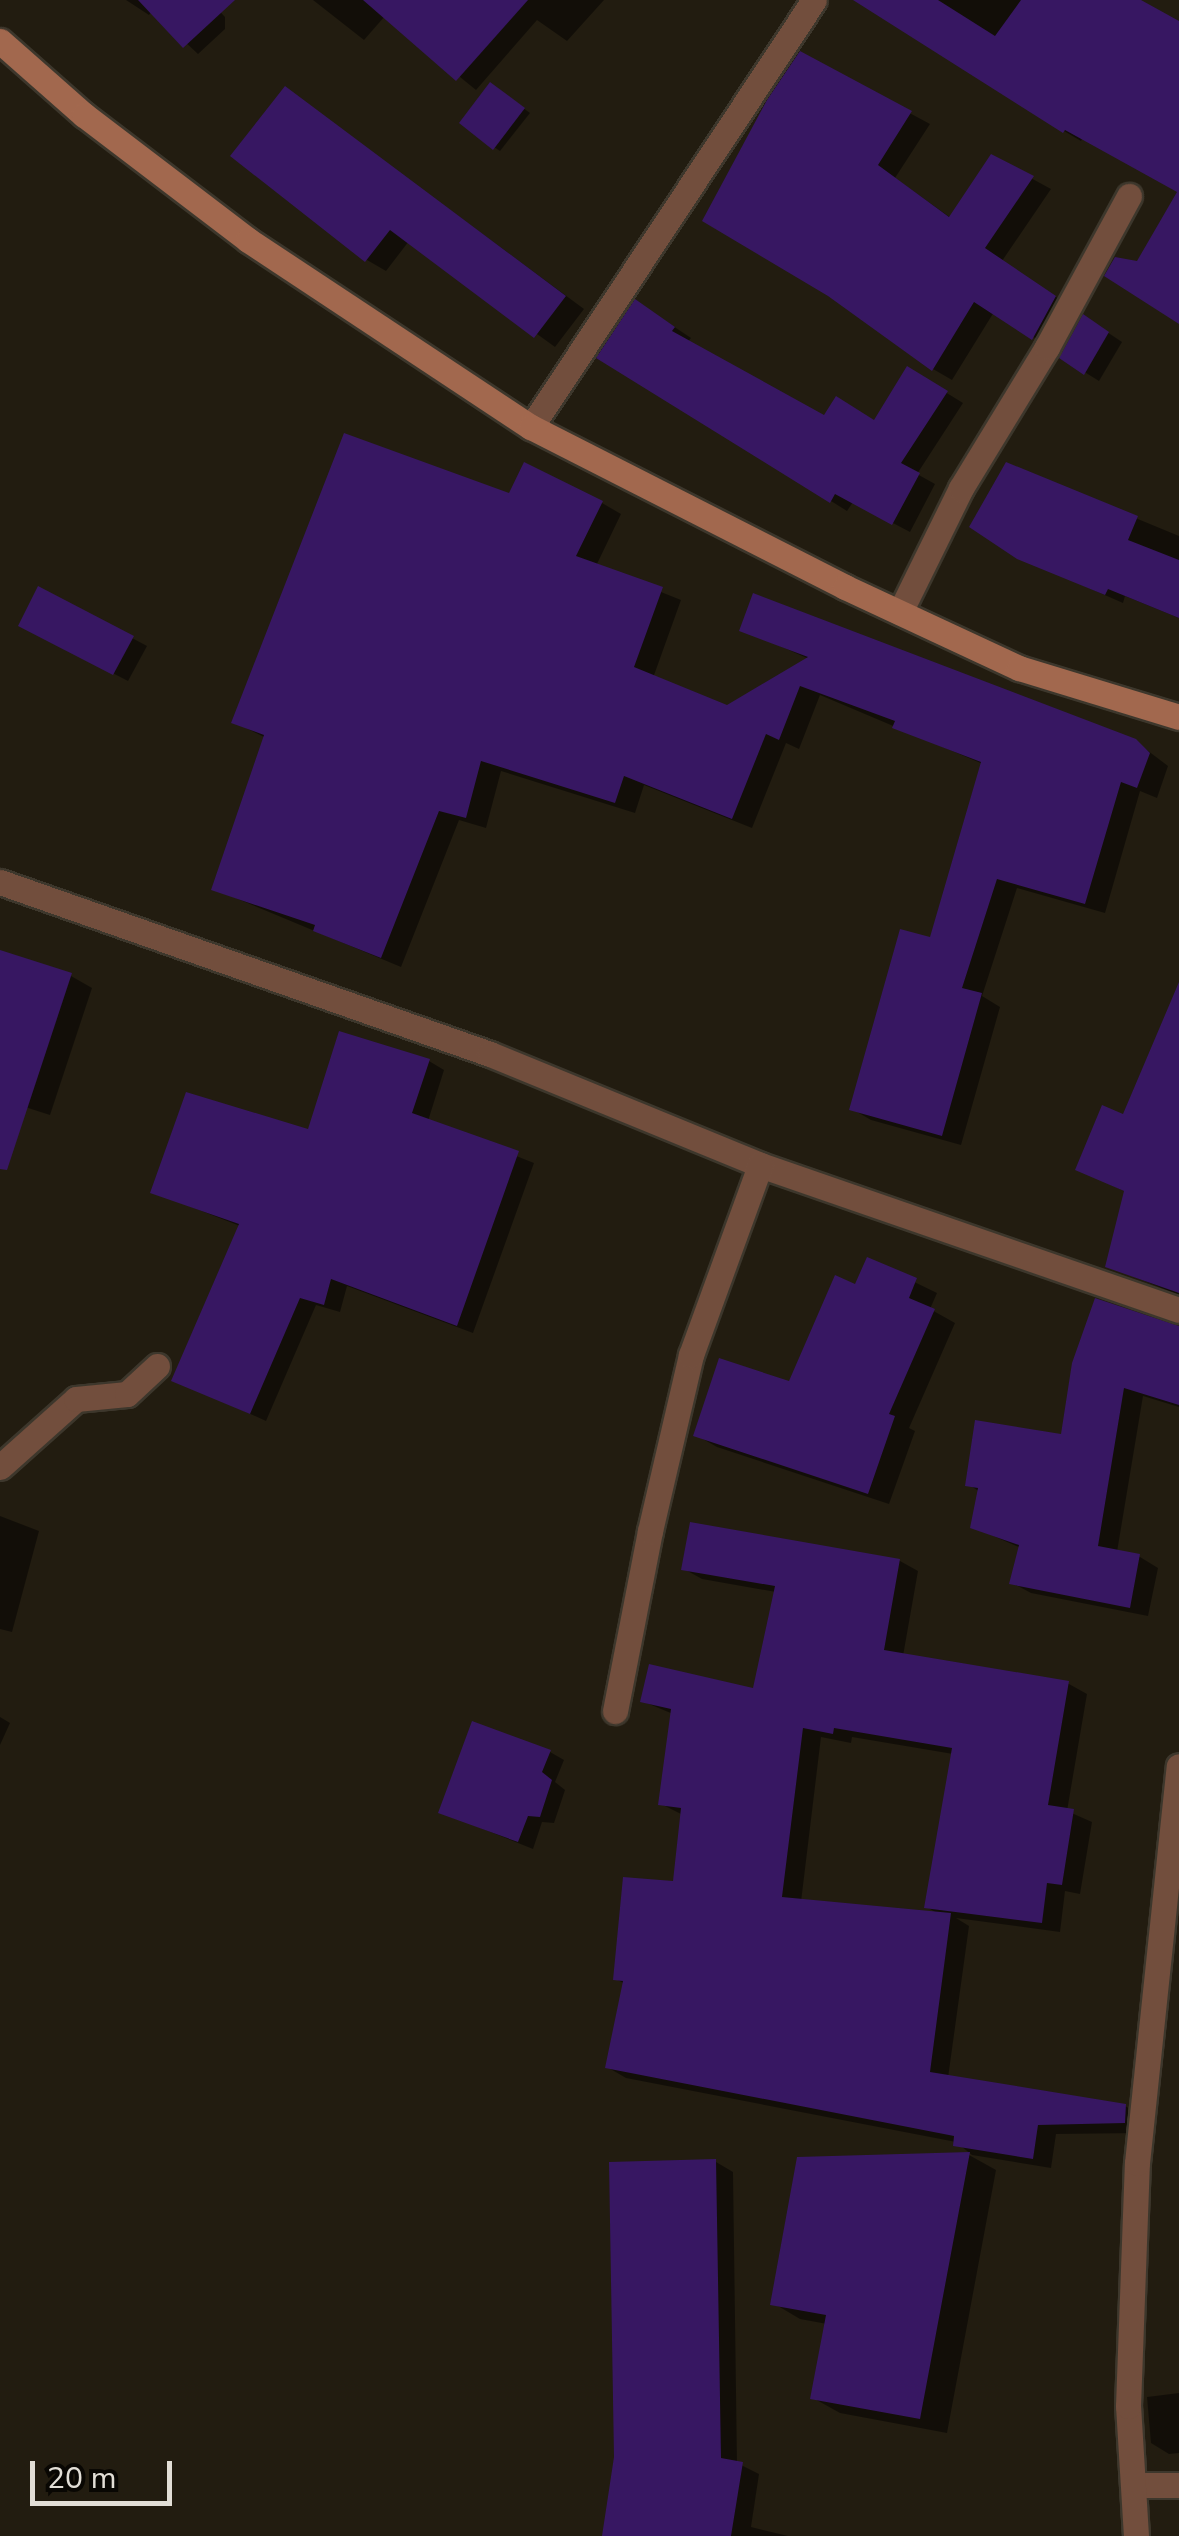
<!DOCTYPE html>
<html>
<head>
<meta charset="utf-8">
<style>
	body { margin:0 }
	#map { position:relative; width:1179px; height:2536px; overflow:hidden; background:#221c10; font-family:"Nunito Sans",sans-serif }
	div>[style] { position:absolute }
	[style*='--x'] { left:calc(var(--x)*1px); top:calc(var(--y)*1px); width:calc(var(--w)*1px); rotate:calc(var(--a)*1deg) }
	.shadow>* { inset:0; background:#0007 }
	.building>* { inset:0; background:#371762 }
	.roads { filter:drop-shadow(2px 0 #3d372c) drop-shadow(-2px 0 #3d372c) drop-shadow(0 2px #3d372c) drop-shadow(0 -2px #3d372c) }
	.street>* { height:25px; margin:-12.5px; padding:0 12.5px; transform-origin:12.5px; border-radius:12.5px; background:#724e3d }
	.secondary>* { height:25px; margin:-12.5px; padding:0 12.5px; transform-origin:12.5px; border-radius:12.5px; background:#a2684e }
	span { translate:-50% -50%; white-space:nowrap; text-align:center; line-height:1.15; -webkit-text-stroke:8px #090703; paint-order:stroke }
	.scale { position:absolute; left:30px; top:2461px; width:142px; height:45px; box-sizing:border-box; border:5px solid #e2ded6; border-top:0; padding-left:12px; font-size:30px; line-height:35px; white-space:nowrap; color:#e2ded6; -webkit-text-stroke:8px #090703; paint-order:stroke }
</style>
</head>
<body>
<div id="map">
	<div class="shadow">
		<div style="clip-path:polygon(126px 0,209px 0,225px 17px,225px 29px,198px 54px,152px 11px,149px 15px)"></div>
		<div style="clip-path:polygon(313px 0,604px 0,567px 41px,537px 20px,476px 90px,385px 16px,364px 40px)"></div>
		<div style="clip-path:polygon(858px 0,1136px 0,1179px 24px,1179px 190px,1083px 137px,1081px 141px,1064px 131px)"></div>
		<div style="clip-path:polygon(800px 54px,930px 124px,895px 178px,951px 218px,992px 157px,1051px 189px,1002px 261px,1074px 309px,1052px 349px,994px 312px,952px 380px,933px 369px)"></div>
		<div style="clip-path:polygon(286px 89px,584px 309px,555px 347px,409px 241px,386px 271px,367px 260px,233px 156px)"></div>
		<div style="clip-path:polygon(497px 89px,530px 113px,500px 151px,494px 147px)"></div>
		<div style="clip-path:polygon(652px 312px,691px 338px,687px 343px,825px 419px,875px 422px,924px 379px,963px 403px,917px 474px,935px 484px,910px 532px,853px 502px,847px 511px,831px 501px)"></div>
		<div style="clip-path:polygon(1098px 326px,1122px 342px,1099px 381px,1062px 358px)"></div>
		<div style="clip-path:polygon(1007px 465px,1179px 536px,1179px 618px,1125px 596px,1123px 603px,1018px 557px)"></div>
		<div style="clip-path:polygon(510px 496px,602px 503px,621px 514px,596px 566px,681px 600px,653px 678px,728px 708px,809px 659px,742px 629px,1135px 741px,1168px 766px,1157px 798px,1140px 791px,1105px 913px,1017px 888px,982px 996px,1000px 1007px,961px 1145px,871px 1120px,852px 1109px,932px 940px,983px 764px,820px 695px,799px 749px,786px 743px,752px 828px,644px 785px,635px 813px,501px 771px,486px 828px,459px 820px,401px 967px,214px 889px,266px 738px,234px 722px)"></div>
		<div style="clip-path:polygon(35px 633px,132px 638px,147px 646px,128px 681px)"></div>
		<div style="clip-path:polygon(0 953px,71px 976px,92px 988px,50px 1115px,0 1099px)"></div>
		<div style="clip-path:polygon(1179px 987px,1179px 1295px,1108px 1266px,1126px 1192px,1078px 1169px,1124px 1117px)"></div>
		<div style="clip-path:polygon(429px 1061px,444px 1070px,428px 1121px,534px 1163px,473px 1333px,347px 1286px,340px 1312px,316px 1305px,266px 1421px,175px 1380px,240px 1226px,153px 1192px,310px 1132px)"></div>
		<div style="clip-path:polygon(869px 1260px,937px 1293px,930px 1309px,955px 1323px,909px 1428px,915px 1431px,889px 1504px,717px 1447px,696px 1435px,790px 1384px,856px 1288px)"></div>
		<div style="clip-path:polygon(1179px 1327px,1179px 1407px,1143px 1396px,1117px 1552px,1140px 1557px,1158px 1568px,1148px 1616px,1031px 1593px,1012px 1583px,1021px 1548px,973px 1527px,980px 1492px,968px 1484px,1063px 1437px)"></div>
		<div style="clip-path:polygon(0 1516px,39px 1531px,12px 1632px,0 1629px)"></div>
		<div style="clip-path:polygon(evenodd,900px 1561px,918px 1571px,903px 1656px,1069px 1684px,1087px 1694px,1067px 1811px,1092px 1822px,1080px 1894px,1065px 1891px,1060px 1932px,956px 1918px,969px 1926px,948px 2078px,1125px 2106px,1144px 2117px,1143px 2133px,1056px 2134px,1051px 2168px,972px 2155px,956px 2142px,626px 2078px,607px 2067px,625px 1984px,616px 1979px,675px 1883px,683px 1815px,661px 1804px,673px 1714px,642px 1701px,755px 1691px,776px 1592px,702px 1579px,684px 1569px,900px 1561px,821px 1737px,851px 1743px,852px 1737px,953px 1754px,927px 1907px,940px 1915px,801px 1902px,821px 1737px)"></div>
		<div style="clip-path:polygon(0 1717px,10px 1723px,0 1745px)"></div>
		<div style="clip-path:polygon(550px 1752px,564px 1760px,555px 1782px,565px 1790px,554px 1823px,542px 1822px,533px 1849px,441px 1812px)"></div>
		<div style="clip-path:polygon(969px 2155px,996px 2170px,947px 2433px,840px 2413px,813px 2398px,827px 2324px,800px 2319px,773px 2303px)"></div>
		<div style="clip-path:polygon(716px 2162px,733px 2172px,737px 2463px,759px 2474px,751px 2527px,788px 2536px,605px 2536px)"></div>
		<div style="clip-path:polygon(1179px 2393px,1179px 2453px,1169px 2454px,1151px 2443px,1147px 2397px)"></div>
	</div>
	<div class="building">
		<div style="clip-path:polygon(138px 0,235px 0,183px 48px)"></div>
		<div style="clip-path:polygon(363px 0,528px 0,456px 81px)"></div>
		<div style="clip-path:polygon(853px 0,938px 0,995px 36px,1021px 0,1141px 0,1179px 21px,1179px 324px,1104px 276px,1115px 257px,1137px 261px,1177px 192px,1065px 130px,1063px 133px)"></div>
		<div style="clip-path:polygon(800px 51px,912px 111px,878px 165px,949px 217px,991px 154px,1034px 176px,985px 248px,1056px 296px,1032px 340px,974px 302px,932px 371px,828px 296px,702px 221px,767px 100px)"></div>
		<div style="clip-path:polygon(490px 82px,525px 108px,493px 150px,459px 123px)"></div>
		<div style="clip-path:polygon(285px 86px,566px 296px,534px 338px,390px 230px,365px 262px,230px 156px)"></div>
		<div style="clip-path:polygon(635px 299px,675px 327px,672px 331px,824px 415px,836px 396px,874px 420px,907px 366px,948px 391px,901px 463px,920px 473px,892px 525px,835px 494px,830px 503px,596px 358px)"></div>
		<div style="clip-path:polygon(1083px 314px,1109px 332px,1084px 375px,1059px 358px)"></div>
		<div style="clip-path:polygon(344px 433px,509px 493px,524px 462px,603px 501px,576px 556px,663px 587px,634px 667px,727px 705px,808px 657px,739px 631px,753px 593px,1136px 739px,1150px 753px,1137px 788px,1121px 782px,1085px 904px,997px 879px,962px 988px,982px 993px,942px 1136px,849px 1110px,900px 929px,930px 937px,981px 762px,892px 728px,895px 721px,800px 686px,779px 740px,766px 734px,732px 819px,624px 776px,615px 803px,481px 761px,466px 818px,439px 811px,381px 958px,313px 931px,315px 925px,211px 890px,264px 735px,231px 723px)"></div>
		<div style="clip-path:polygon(1006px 462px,1138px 516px,1128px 540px,1179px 560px,1179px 618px,1108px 589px,1105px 595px,1017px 559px,969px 527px)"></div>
		<div style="clip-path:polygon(38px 586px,134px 636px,113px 675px,18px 626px)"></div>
		<div style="clip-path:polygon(0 950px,72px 973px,7px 1170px,0 1169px)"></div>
		<div style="clip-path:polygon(1179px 982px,1179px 1293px,1105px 1267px,1124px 1191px,1075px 1170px,1102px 1105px,1123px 1114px)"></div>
		<div style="clip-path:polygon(339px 1031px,430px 1059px,412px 1113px,519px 1151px,457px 1326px,331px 1279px,324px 1305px,300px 1298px,250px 1414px,171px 1381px,239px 1224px,150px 1193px,186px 1092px,308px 1129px)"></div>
		<div style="clip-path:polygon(867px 1257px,917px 1278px,909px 1298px,935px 1309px,889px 1414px,895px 1416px,868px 1494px,693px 1436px,719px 1358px,789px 1381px,835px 1275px,855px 1284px)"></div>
		<div style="clip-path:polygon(1095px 1298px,1179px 1326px,1179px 1405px,1124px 1388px,1098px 1546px,1140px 1554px,1130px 1608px,1009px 1584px,1019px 1545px,970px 1528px,978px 1488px,965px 1486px,975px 1420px,1061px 1434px,1072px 1363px)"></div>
		<div style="clip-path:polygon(690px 1522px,900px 1559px,884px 1650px,1069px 1681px,1048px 1805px,1074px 1809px,1062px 1885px,1047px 1883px,1042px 1923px,924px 1908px,952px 1748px,834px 1728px,833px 1734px,803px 1728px,782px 1897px,951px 1913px,930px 2072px,1126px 2104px,1125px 2123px,1038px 2125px,1033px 2159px,953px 2146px,954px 2136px,605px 2068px,623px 1981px,613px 1980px,623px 1877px,673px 1881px,681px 1808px,658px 1805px,671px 1709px,640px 1702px,649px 1664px,753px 1688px,775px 1586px,681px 1570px)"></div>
		<div style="clip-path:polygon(472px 1721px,551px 1750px,542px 1772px,552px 1780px,540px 1817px,528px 1816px,518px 1842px,438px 1813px)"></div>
		<div style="clip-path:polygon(970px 2152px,920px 2419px,810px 2399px,826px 2315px,770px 2305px,797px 2157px)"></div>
		<div style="clip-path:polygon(716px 2159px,721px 2458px,743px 2462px,731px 2536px,602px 2536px,614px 2457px,609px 2162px)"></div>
	</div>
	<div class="roads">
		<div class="street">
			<div style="--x:531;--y:427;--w:512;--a:-56.47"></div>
			<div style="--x:900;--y:612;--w:138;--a:-63.8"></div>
			<div style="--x:961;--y:488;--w:165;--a:-58.6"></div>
			<div style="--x:1047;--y:347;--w:172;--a:-61.5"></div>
			<div style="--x:0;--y:882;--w:519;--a:19.34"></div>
			<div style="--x:490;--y:1054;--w:292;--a:22.3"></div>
			<div style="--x:760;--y:1165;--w:443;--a:19.1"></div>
			<div style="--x:0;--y:1467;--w:102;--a:-41.8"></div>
			<div style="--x:76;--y:1399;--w:51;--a:-5.6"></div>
			<div style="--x:127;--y:1394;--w:41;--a:-43"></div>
			<div style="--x:615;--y:1711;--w:183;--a:-79"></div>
			<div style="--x:650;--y:1531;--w:181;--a:-76.9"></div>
			<div style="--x:691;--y:1355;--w:202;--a:-70"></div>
			<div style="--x:1134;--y:2485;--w:45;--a:0"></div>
			<div style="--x:1136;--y:2536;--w:130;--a:-93.5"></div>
			<div style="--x:1128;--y:2406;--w:243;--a:-87.9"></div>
			<div style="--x:1137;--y:2163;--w:399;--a:-84"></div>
		</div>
		<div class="secondary">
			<div style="--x:0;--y:41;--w:112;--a:41.4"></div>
			<div style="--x:84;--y:115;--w:206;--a:37.3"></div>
			<div style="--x:248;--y:240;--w:339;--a:33.5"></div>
			<div style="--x:531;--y:427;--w:352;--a:27"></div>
			<div style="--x:845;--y:587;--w:192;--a:25"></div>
			<div style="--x:1019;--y:668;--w:167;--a:17"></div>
		</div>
	</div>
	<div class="scale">20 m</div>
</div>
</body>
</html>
